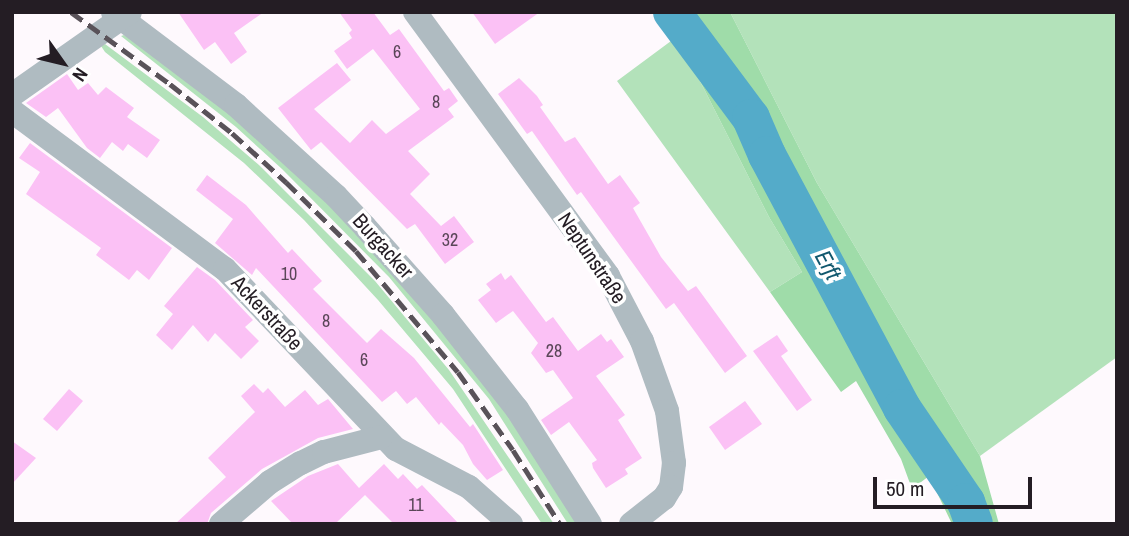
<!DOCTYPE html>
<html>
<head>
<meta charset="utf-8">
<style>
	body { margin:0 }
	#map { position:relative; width:1129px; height:536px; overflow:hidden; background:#fef9fd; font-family:"Archivo Narrow",sans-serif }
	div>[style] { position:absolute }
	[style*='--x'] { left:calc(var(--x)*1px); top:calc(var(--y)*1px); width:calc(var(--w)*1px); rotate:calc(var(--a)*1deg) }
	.green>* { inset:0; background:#b3e2ba }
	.forest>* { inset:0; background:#9fdca9 }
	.river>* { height:38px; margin:-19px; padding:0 19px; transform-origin:19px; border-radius:19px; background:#54abc9 }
	.building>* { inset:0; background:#fbc1f5 }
	.minor>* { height:24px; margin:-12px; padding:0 12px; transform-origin:12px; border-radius:12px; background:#afbbc1 }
	.rail>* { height:5px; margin-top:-2.5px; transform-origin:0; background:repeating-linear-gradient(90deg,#595259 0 14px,transparent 0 21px) }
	span { translate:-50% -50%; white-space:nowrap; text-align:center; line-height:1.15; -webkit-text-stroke:7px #fff; paint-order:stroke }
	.number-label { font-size:18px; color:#5a4658 }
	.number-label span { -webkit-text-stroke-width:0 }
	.street-label { font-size:21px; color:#241d24 }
	.water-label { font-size:23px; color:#11586e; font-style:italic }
	.frame { position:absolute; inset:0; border:14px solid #241d24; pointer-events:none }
	.north { position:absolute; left:28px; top:28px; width:70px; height:70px; -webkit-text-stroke:5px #fff; paint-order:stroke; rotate:124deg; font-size:19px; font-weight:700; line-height:28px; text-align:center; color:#241d24 }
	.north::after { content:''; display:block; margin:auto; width:24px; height:32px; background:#241d24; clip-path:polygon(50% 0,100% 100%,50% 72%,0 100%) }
	.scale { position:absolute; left:873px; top:477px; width:159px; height:32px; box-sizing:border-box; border:4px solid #241d24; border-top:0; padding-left:9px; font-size:21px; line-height:24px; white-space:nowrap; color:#241d24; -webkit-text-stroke:5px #fff; paint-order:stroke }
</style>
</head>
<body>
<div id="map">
	<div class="green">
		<div style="clip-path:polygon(656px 12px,665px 12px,769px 217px,802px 272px,770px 292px,617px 81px,671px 41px)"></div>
		<div style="clip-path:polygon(730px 12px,1117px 12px,1117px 357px,980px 456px,817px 183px)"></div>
		<div style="clip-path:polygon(124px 35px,194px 80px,366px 238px,509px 411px,582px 524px,568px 524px,489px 399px,389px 277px,282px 169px,236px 127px,121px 36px)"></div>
		<div style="clip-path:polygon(105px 44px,203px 117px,259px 165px,375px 281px,449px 370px,554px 524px,542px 524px,453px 389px,378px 300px,304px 220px,244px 163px,105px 52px,101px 46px)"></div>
	</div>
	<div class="forest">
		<div style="clip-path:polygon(665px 12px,730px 12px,817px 183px,980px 456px,999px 524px,952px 524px,929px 476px,912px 489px,901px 459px,856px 381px,841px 392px,770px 292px,802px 272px,769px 217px)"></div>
	</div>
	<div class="river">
		<div style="--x:672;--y:12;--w:132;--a:53.3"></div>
		<div style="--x:751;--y:118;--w:40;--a:66.6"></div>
		<div style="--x:767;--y:155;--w:287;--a:61.9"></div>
		<div style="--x:902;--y:408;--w:114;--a:55.8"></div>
		<div style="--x:966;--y:502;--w:23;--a:70"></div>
	</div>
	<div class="building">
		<div style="clip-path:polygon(178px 12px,264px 12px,234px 33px,247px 52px,231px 64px,215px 42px,204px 50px)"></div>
		<div style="clip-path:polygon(339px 12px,373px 12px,390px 35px,399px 29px,444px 91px,449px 88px,458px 101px,448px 109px,454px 117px,408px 151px,430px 174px,410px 194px,441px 226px,454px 216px,474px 242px,445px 264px,415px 224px,407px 229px,321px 142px,311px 150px,278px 108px,337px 63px,351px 80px,314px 109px,350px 143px,372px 120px,386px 134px,420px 109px,373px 49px,347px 69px,334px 51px,352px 38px,349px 33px,352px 30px)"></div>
		<div style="clip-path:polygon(472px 12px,540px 12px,495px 44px)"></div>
		<div style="clip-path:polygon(67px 74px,78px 90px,88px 83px,98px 95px,106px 87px,134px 108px,127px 117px,160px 140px,147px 158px,128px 144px,123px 151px,112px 142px,100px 158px,87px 148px,58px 108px,46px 117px,26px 103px)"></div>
		<div style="clip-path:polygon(519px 78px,537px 96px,543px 105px,540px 107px,565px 142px,575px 137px,608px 184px,620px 175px,640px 203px,633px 208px,661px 257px,688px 291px,696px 286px,747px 356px,725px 373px,674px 303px,666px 309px,581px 192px,577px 195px,532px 131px,527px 134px,498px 94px)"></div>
		<div style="clip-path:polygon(30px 143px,172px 248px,149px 280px,137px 270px,129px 280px,96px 255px,101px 248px,26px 194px,40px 172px,19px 158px)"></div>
		<div style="clip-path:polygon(207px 175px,246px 205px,288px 253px,292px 249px,322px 281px,313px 289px,367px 343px,381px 329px,414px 358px,470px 427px,473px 424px,503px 470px,487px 480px,473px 464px,463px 445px,441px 422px,439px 425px,416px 397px,407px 404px,396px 391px,382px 402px,256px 268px,252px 275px,215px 243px,233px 219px,196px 190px)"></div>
		<div style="clip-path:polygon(197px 267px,215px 280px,253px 320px,245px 327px,259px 341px,241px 359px,215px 333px,208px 342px,193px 325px,172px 350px,156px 335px,173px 314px,164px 306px)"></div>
		<div style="clip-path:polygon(501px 273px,505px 280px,511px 275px,546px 322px,553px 317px,578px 351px,601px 334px,607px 342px,611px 339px,624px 357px,596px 376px,625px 415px,618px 420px,642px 458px,625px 469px,628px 474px,606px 488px,593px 468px,592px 463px,597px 460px,569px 422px,551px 435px,541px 420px,573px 398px,553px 370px,546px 373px,531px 353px,538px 343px,513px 311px,496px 323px,478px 300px,491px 290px,486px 284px)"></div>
		<div style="clip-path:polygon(777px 335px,788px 351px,781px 356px,812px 400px,797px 411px,753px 351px)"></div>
		<div style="clip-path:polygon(254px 384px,263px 393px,268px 388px,285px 407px,305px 390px,318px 405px,328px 399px,353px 429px,318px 438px,262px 469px,211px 513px,207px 524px,175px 524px,226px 477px,208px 458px,255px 412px,241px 396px)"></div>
		<div style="clip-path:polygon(69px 389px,83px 401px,57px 431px,43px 419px)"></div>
		<div style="clip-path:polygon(745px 401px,762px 424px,725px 450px,709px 427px)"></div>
		<div style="clip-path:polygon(12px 441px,36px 458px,12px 484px)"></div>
		<div style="clip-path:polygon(338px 464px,359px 488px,384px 464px,398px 479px,403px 474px,417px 489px,422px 485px,459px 524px,394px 524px,365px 495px,335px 524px,293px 524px,271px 501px,308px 476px)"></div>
	</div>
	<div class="minor">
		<div style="--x:113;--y:12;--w:154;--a:37.1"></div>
		<div style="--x:236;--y:105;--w:135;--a:42.3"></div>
		<div style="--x:336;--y:196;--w:42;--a:46.9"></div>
		<div style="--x:365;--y:227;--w:118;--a:48.4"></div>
		<div style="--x:443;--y:315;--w:120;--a:51.8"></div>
		<div style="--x:517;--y:409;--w:136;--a:57.6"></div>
		<div style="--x:415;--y:12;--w:327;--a:53.8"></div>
		<div style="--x:608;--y:276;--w:73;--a:62.4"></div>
		<div style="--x:642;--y:341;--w:74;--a:70.3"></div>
		<div style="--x:667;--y:411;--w:52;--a:82.3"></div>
		<div style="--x:674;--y:463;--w:24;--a:97"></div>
		<div style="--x:671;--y:487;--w:13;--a:122"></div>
		<div style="--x:664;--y:498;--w:42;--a:141.8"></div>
		<div style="--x:12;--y:95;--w:144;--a:-35.1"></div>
		<div style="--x:12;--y:111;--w:265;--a:36.6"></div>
		<div style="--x:225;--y:269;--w:248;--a:46.5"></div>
		<div style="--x:396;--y:449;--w:82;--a:27.5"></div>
		<div style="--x:469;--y:487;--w:56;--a:41.4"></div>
		<div style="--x:221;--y:524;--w:65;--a:-40.6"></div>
		<div style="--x:270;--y:482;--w:36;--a:-32"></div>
		<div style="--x:301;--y:463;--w:25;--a:-26"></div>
		<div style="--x:324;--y:452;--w:59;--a:-14.7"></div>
	</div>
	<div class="rail">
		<div style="--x:71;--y:12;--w:122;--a:36"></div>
		<div style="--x:170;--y:84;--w:79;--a:38.3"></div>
		<div style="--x:232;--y:133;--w:73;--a:42.2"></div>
		<div style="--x:286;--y:182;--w:98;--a:44.6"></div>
		<div style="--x:356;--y:251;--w:158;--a:49.9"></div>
		<div style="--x:458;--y:372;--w:95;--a:54.8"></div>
		<div style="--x:513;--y:450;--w:88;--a:57.6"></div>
	</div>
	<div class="number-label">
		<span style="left:397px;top:52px">6</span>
		<span style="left:436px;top:102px">8</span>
		<span style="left:450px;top:240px">32</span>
		<span style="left:289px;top:274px">10</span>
		<span style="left:326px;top:321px">8</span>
		<span style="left:554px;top:351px">28</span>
		<span style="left:364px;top:360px">6</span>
		<span style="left:416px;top:505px">11</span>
	</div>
	<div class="street-label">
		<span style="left:383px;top:246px;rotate:48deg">Burgacker</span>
		<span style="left:592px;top:258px;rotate:56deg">Neptunstraße</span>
		<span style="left:267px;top:313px;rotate:47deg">Ackerstraße</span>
	</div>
	<div class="water-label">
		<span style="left:828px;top:265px;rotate:62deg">Erft</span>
	</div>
	<div class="frame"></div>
	<div class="north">N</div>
	<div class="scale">50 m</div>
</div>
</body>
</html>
